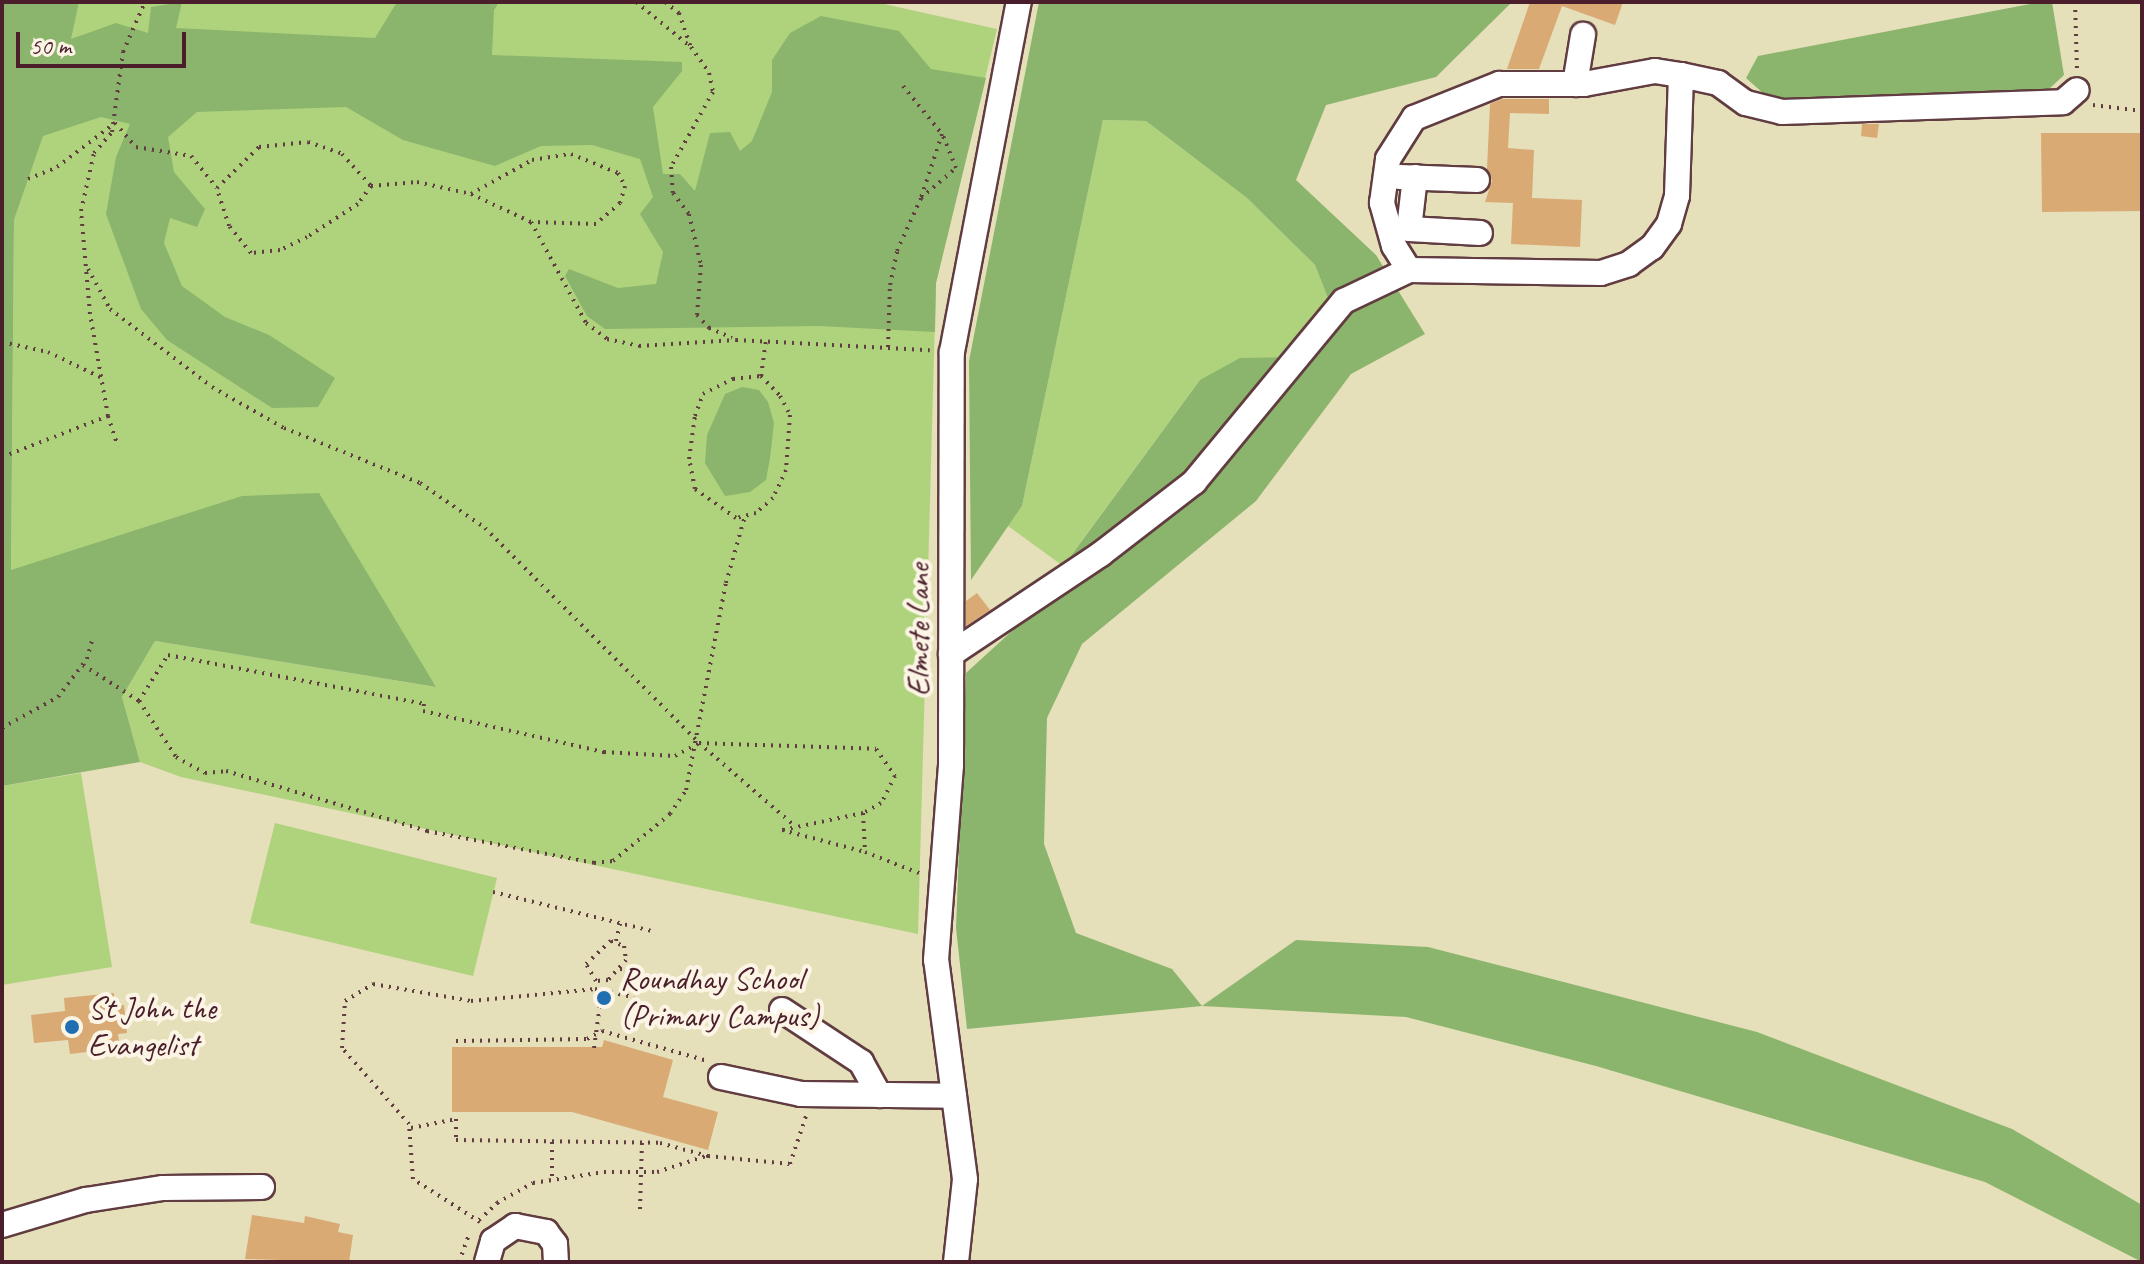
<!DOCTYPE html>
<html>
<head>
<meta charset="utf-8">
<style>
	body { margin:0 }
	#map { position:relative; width:2144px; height:1264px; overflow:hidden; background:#e5dfba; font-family:Caveat,sans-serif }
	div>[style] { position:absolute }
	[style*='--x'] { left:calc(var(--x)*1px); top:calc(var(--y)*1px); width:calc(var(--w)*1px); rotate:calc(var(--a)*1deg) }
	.green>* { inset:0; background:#afd37c }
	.forest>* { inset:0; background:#8bb56c }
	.building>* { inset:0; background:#d9aa74 }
	.path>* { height:4px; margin-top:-2px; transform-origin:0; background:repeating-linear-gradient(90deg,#613c40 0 2px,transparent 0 8px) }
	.roads { filter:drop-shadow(2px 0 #613c40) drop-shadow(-2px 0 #613c40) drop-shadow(0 2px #613c40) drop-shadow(0 -2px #613c40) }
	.minor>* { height:24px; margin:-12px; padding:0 12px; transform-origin:12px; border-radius:12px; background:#fff }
	.dots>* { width:22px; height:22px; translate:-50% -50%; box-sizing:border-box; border:4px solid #fcf5e5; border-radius:50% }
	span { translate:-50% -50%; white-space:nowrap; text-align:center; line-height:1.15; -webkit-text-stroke:8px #fcf5e5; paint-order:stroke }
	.street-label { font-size:32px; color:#4a1f2b }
	.poi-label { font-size:32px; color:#4a1f2b }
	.left { translate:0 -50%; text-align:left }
	.frame { position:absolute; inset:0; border:4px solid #4a1f2b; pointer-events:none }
	.scale { position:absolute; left:16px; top:32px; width:170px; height:36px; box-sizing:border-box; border:4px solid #4a1f2b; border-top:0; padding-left:10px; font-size:24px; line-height:28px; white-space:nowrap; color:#4a1f2b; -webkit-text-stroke:6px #fcf5e5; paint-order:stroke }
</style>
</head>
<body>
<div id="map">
	<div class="green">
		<div style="clip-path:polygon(79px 2px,875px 2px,997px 29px,936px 283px,918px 934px,181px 777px,140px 762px,122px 697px,155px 641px,435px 687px,11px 571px,14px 220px,57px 93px)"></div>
		<div style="clip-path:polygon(1103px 120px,1146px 121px,1247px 198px,1315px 265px,1333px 311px,1300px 357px,1200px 380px,1063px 566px,1008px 526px,1022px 506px)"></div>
		<div style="clip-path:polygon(81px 773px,112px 967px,2px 985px,2px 786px)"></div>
		<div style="clip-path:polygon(275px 823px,497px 878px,473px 976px,250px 923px)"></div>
	</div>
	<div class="forest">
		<div style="clip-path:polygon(2px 2px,79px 2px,71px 39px,116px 23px,148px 33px,151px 7px,182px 2px,176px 28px,375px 38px,397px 2px,499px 2px,494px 10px,492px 55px,682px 62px,682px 71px,653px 107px,663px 174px,680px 174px,695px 191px,710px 133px,730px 132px,740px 151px,752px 141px,772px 92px,772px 60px,790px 33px,821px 16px,899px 31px,931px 69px,986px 78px,936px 283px,935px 332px,819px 326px,605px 329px,587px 316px,565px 276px,569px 269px,618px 288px,656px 284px,663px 252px,640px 214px,653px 197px,640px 159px,592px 145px,541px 146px,495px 166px,403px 140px,346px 107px,197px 112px,168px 137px,174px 172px,205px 209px,197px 227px,170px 218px,164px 243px,182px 286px,225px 317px,269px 335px,335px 378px,318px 407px,272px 408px,167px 340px,141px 309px,106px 214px,116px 157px,130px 124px,101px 117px,43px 136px,14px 220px,11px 570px,242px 496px,319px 493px,436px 687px,155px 641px,122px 697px,140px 762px,2px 786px)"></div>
		<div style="clip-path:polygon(1039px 2px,1512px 2px,1436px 77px,1326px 105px,1296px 180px,1376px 255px,1425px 334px,1351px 374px,1256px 501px,1082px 644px,1047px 718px,1044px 844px,1076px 933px,1172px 969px,1202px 1006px,1296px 940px,1428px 947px,1757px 1032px,2012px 1129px,2142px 1205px,2142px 1262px,1985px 1182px,1596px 1066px,1406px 1017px,1202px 1006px,967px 1029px,956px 928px,966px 673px,1023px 621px,1200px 380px,1240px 358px,1300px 357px,1333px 311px,1315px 265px,1247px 198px,1146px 121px,1103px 120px,1022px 506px,971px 580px,969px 361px)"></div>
		<div style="clip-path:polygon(2041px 2px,2052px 2px,2064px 75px,2049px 89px,1829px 105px,1773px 102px,1746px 78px,1758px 56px)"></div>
		<div style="clip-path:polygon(742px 387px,759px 390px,768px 402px,774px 423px,770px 458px,766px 480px,750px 492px,725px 496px,705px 463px,707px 435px,725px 394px)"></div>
	</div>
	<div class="building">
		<div style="clip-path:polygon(1530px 2px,1623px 2px,1615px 25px,1562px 6px,1539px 69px,1507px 69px)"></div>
		<div style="clip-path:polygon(1502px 99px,1549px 99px,1549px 114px,1510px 113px,1508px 148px,1534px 150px,1532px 198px,1582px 200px,1580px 247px,1511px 244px,1513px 203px,1485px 202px,1492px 181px,1487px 169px,1490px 104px)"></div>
		<div style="clip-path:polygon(1862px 124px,1879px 124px,1877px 138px,1861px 136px)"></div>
		<div style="clip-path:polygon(2041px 133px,2142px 133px,2142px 211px,2042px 212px)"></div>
		<div style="clip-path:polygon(977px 593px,990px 610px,966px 626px,966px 601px)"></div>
		<div style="clip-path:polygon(114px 993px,115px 1006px,124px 1005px,127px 1033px,118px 1034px,120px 1048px,70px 1054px,68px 1040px,34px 1043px,31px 1015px,65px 1011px,64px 998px)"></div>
		<div style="clip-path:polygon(604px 1040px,673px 1060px,663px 1097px,718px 1112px,708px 1150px,572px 1112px,452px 1112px,452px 1047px,602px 1047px)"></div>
		<div style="clip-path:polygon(252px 1215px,304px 1223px,305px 1216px,340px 1224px,338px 1232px,353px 1235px,349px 1262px,245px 1259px)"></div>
	</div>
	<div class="path">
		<div style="--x:636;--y:2;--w:71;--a:39.3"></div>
		<div style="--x:691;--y:47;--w:32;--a:55"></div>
		<div style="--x:709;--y:73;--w:19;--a:78"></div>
		<div style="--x:713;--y:92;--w:86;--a:119.2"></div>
		<div style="--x:671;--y:167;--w:26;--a:86"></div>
		<div style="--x:673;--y:193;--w:26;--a:53"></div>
		<div style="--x:689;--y:214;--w:52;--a:76.8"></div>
		<div style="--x:701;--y:265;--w:50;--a:94.6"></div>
		<div style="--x:697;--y:315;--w:18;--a:47"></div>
		<div style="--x:709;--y:328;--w:25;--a:23"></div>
		<div style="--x:665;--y:2;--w:18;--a:38"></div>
		<div style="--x:679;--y:13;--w:36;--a:71"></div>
		<div style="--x:2075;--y:2;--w:66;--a:88.3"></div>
		<div style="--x:903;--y:86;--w:62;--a:50.9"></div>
		<div style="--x:942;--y:134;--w:67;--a:108.2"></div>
		<div style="--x:921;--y:198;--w:46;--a:-40.6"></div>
		<div style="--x:956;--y:168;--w:37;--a:-112"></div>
		<div style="--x:2093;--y:105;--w:49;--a:7"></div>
		<div style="--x:28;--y:179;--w:31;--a:-22"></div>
		<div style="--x:57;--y:167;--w:73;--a:-37.2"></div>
		<div style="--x:115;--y:123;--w:32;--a:49"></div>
		<div style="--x:136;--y:147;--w:56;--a:9.3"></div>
		<div style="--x:191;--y:156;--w:41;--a:50.9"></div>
		<div style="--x:371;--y:186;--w:22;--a:126"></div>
		<div style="--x:358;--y:204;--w:61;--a:147.1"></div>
		<div style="--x:307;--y:237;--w:30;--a:154"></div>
		<div style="--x:280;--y:250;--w:29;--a:174"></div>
		<div style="--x:251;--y:253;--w:35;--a:-129"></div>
		<div style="--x:229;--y:226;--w:40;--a:-108"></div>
		<div style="--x:217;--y:188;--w:59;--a:-44.3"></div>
		<div style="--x:259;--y:147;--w:49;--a:-5.8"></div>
		<div style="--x:308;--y:142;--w:36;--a:19"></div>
		<div style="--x:342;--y:154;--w:43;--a:47.8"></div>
		<div style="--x:371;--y:186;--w:46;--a:-5"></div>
		<div style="--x:417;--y:182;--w:55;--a:12.5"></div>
		<div style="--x:471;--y:194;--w:66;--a:25"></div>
		<div style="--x:531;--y:222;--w:115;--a:61.4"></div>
		<div style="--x:586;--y:323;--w:26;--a:37"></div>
		<div style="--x:607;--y:339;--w:33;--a:12"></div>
		<div style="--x:639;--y:346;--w:97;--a:-3.5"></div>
		<div style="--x:736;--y:340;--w:194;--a:3"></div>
		<div style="--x:471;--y:194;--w:70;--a:-29.1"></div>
		<div style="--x:532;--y:160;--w:39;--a:-9"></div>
		<div style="--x:571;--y:154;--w:51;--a:22"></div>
		<div style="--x:618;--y:173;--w:15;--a:62"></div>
		<div style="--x:625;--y:186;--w:18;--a:106"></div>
		<div style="--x:620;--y:203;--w:32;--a:139"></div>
		<div style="--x:596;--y:224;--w:64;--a:-178.2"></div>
		<div style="--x:88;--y:269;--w:46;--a:61.2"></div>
		<div style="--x:110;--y:309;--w:128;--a:37.4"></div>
		<div style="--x:212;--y:387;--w:83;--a:29.7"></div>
		<div style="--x:284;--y:428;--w:147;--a:22"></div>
		<div style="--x:420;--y:483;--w:79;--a:34.7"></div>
		<div style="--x:485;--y:528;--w:303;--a:45.1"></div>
		<div style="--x:699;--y:743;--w:177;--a:1.9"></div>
		<div style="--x:876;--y:749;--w:33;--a:55"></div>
		<div style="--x:895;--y:776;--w:30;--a:117"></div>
		<div style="--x:881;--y:803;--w:21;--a:151"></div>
		<div style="--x:863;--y:813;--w:39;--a:87"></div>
		<div style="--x:865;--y:852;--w:60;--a:21.4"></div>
		<div style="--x:2;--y:342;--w:47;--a:12.3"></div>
		<div style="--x:48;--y:352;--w:58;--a:25.7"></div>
		<div style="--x:888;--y:347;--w:62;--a:-88.2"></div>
		<div style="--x:890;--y:285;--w:35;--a:-78"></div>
		<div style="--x:897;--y:251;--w:58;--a:-65.6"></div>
		<div style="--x:761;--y:376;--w:28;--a:46"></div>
		<div style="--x:780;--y:396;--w:21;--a:62"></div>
		<div style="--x:790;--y:415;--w:55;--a:94.2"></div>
		<div style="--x:786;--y:470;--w:31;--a:115"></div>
		<div style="--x:773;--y:498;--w:23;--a:139"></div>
		<div style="--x:756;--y:513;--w:21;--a:166"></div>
		<div style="--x:736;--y:518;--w:50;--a:-144.7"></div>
		<div style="--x:695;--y:489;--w:31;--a:-101"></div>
		<div style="--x:689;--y:459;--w:43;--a:-82.1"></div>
		<div style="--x:695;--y:416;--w:23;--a:-70"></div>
		<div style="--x:703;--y:394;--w:34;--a:-27"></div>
		<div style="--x:733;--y:379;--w:28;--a:-6"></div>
		<div style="--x:761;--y:376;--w:35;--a:-82"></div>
		<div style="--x:108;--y:416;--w:32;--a:72"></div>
		<div style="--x:2;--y:457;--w:114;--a:-21.1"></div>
		<div style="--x:108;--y:416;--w:104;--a:-100"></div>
		<div style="--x:90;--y:314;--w:103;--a:-95"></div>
		<div style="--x:81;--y:211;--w:59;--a:-77.4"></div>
		<div style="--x:94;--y:153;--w:28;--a:-49"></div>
		<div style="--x:112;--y:132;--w:81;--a:-82.2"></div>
		<div style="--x:123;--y:52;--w:55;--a:-66.3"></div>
		<div style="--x:83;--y:665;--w:67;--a:32.7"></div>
		<div style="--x:139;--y:701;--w:67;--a:56.5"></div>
		<div style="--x:176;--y:757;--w:33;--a:29"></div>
		<div style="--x:205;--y:773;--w:21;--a:-5"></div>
		<div style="--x:226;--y:771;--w:210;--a:16.6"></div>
		<div style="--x:427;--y:831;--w:170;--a:10.8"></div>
		<div style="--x:594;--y:863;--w:19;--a:-6"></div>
		<div style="--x:613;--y:861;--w:74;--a:-39.5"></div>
		<div style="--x:670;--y:814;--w:29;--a:-56"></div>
		<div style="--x:686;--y:790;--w:211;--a:-79.1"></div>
		<div style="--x:726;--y:583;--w:70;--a:-74.2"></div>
		<div style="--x:139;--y:701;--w:54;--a:-57.8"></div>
		<div style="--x:168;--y:655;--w:261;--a:10.8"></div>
		<div style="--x:424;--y:704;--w:7;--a:98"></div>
		<div style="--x:423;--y:711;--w:186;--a:12.8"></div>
		<div style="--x:604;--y:752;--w:71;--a:3.2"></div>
		<div style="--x:675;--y:756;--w:27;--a:-28"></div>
		<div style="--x:699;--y:743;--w:128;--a:40.9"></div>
		<div style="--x:2;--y:728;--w:64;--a:-29"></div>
		<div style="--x:58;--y:697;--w:48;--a:-52.7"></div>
		<div style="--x:87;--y:659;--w:23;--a:-75"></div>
		<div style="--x:863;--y:813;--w:83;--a:168.1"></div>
		<div style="--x:782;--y:830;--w:86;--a:14.8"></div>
		<div style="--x:493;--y:892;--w:164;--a:13.8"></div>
		<div style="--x:611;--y:941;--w:14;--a:21"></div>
		<div style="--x:624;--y:946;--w:14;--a:82"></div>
		<div style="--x:626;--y:960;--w:27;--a:132"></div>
		<div style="--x:608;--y:980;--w:12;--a:175"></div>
		<div style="--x:596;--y:981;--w:20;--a:-120"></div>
		<div style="--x:586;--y:964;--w:34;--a:-43"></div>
		<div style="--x:616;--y:941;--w:18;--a:-77"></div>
		<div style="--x:620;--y:969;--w:22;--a:3"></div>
		<div style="--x:456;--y:1041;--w:131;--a:-0.9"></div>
		<div style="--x:587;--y:1039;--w:17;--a:-28"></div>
		<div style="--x:602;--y:1031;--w:110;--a:15.8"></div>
		<div style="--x:594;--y:1048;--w:59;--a:-82.1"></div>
		<div style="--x:411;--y:1128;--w:46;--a:-11.3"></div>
		<div style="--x:456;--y:1119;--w:21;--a:90"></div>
		<div style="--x:456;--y:1140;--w:204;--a:0.8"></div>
		<div style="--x:660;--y:1143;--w:50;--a:15.2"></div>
		<div style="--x:708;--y:1156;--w:82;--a:5.6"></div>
		<div style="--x:790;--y:1164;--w:51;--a:-71.6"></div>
		<div style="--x:552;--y:1142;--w:36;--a:90"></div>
		<div style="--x:640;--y:1209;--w:66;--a:-88.3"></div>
		<div style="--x:479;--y:1220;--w:25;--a:-43"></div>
		<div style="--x:497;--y:1203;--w:41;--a:-29.1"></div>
		<div style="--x:533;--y:1183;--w:72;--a:-8.8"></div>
		<div style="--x:604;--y:1172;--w:53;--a:0"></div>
		<div style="--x:657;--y:1172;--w:52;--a:-18.1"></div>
		<div style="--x:480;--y:1222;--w:80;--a:-147.3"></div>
		<div style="--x:413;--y:1179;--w:55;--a:-94.2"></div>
		<div style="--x:409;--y:1124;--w:101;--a:-131.4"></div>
		<div style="--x:342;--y:1048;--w:47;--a:-86.3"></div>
		<div style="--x:345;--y:1001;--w:33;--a:-31"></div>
		<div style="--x:373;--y:984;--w:99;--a:9.8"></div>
		<div style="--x:471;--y:1001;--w:125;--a:-5.5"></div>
		<div style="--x:595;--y:989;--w:40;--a:12"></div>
		<div style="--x:459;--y:1262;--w:30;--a:-70"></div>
	</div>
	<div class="roads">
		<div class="minor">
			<div style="--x:1681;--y:75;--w:121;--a:91.9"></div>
			<div style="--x:1677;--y:196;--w:29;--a:106"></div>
			<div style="--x:1669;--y:224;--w:29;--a:126"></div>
			<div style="--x:1652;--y:247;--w:29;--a:144"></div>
			<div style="--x:1629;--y:264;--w:29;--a:162"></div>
			<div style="--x:1601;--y:273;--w:192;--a:-179.1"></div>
			<div style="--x:1409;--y:270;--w:28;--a:-122"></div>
			<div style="--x:1394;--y:246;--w:45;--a:-105.6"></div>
			<div style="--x:1382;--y:203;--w:44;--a:-82.2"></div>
			<div style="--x:1388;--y:159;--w:49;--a:-57.6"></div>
			<div style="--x:1414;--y:118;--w:92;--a:-21.8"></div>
			<div style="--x:1499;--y:84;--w:85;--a:0"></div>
			<div style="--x:1584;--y:84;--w:72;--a:-10.4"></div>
			<div style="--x:1655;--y:71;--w:26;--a:9"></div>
			<div style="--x:1681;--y:75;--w:38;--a:12"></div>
			<div style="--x:1718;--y:83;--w:34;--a:36"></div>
			<div style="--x:1746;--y:103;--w:37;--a:14"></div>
			<div style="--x:1782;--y:112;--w:281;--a:-2"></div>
			<div style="--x:2063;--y:102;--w:18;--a:-41"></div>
			<div style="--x:1575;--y:84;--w:50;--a:-80.7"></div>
			<div style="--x:1400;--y:177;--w:77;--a:2.2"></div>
			<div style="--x:1415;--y:177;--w:52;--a:96.6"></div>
			<div style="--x:1409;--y:229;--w:71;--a:3.2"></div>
			<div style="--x:951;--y:654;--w:180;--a:-33.7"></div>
			<div style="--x:1101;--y:554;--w:118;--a:-37.7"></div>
			<div style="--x:1194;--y:482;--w:235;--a:-50.4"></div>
			<div style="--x:1344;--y:301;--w:72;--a:-25.5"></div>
			<div style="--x:782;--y:1010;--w:95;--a:33.4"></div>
			<div style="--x:861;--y:1062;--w:38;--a:61"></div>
			<div style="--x:721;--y:1077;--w:82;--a:12"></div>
			<div style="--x:801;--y:1094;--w:153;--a:0.7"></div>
			<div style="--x:2;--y:1225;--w:88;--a:-16.6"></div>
			<div style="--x:86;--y:1200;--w:78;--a:-8.9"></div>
			<div style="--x:163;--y:1188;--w:99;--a:-0.6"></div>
			<div style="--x:487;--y:1262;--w:22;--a:-74"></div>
			<div style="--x:493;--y:1241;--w:27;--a:-34"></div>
			<div style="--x:515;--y:1226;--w:32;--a:11"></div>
			<div style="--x:546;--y:1232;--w:15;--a:53"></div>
			<div style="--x:555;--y:1244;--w:18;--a:87"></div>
			<div style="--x:956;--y:1262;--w:83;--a:-83.8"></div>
			<div style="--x:965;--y:1179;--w:221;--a:-97.5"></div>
			<div style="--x:936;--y:960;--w:196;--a:-85.6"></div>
			<div style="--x:951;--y:765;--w:413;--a:-89.9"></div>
			<div style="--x:952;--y:352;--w:356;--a:-79.2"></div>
		</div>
	</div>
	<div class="dots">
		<div style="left:604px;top:998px;background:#1f6fb2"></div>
		<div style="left:72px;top:1027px;background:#1f6fb2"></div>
	</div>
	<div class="street-label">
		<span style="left:919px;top:630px;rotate:-90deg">Elmete Lane</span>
	</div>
	<div class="poi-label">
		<span class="left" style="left:620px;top:998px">Roundhay School<br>(Primary Campus)</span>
		<span class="left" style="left:88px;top:1027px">St John the<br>Evangelist</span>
	</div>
	<div class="frame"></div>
	<div class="scale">50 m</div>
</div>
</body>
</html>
